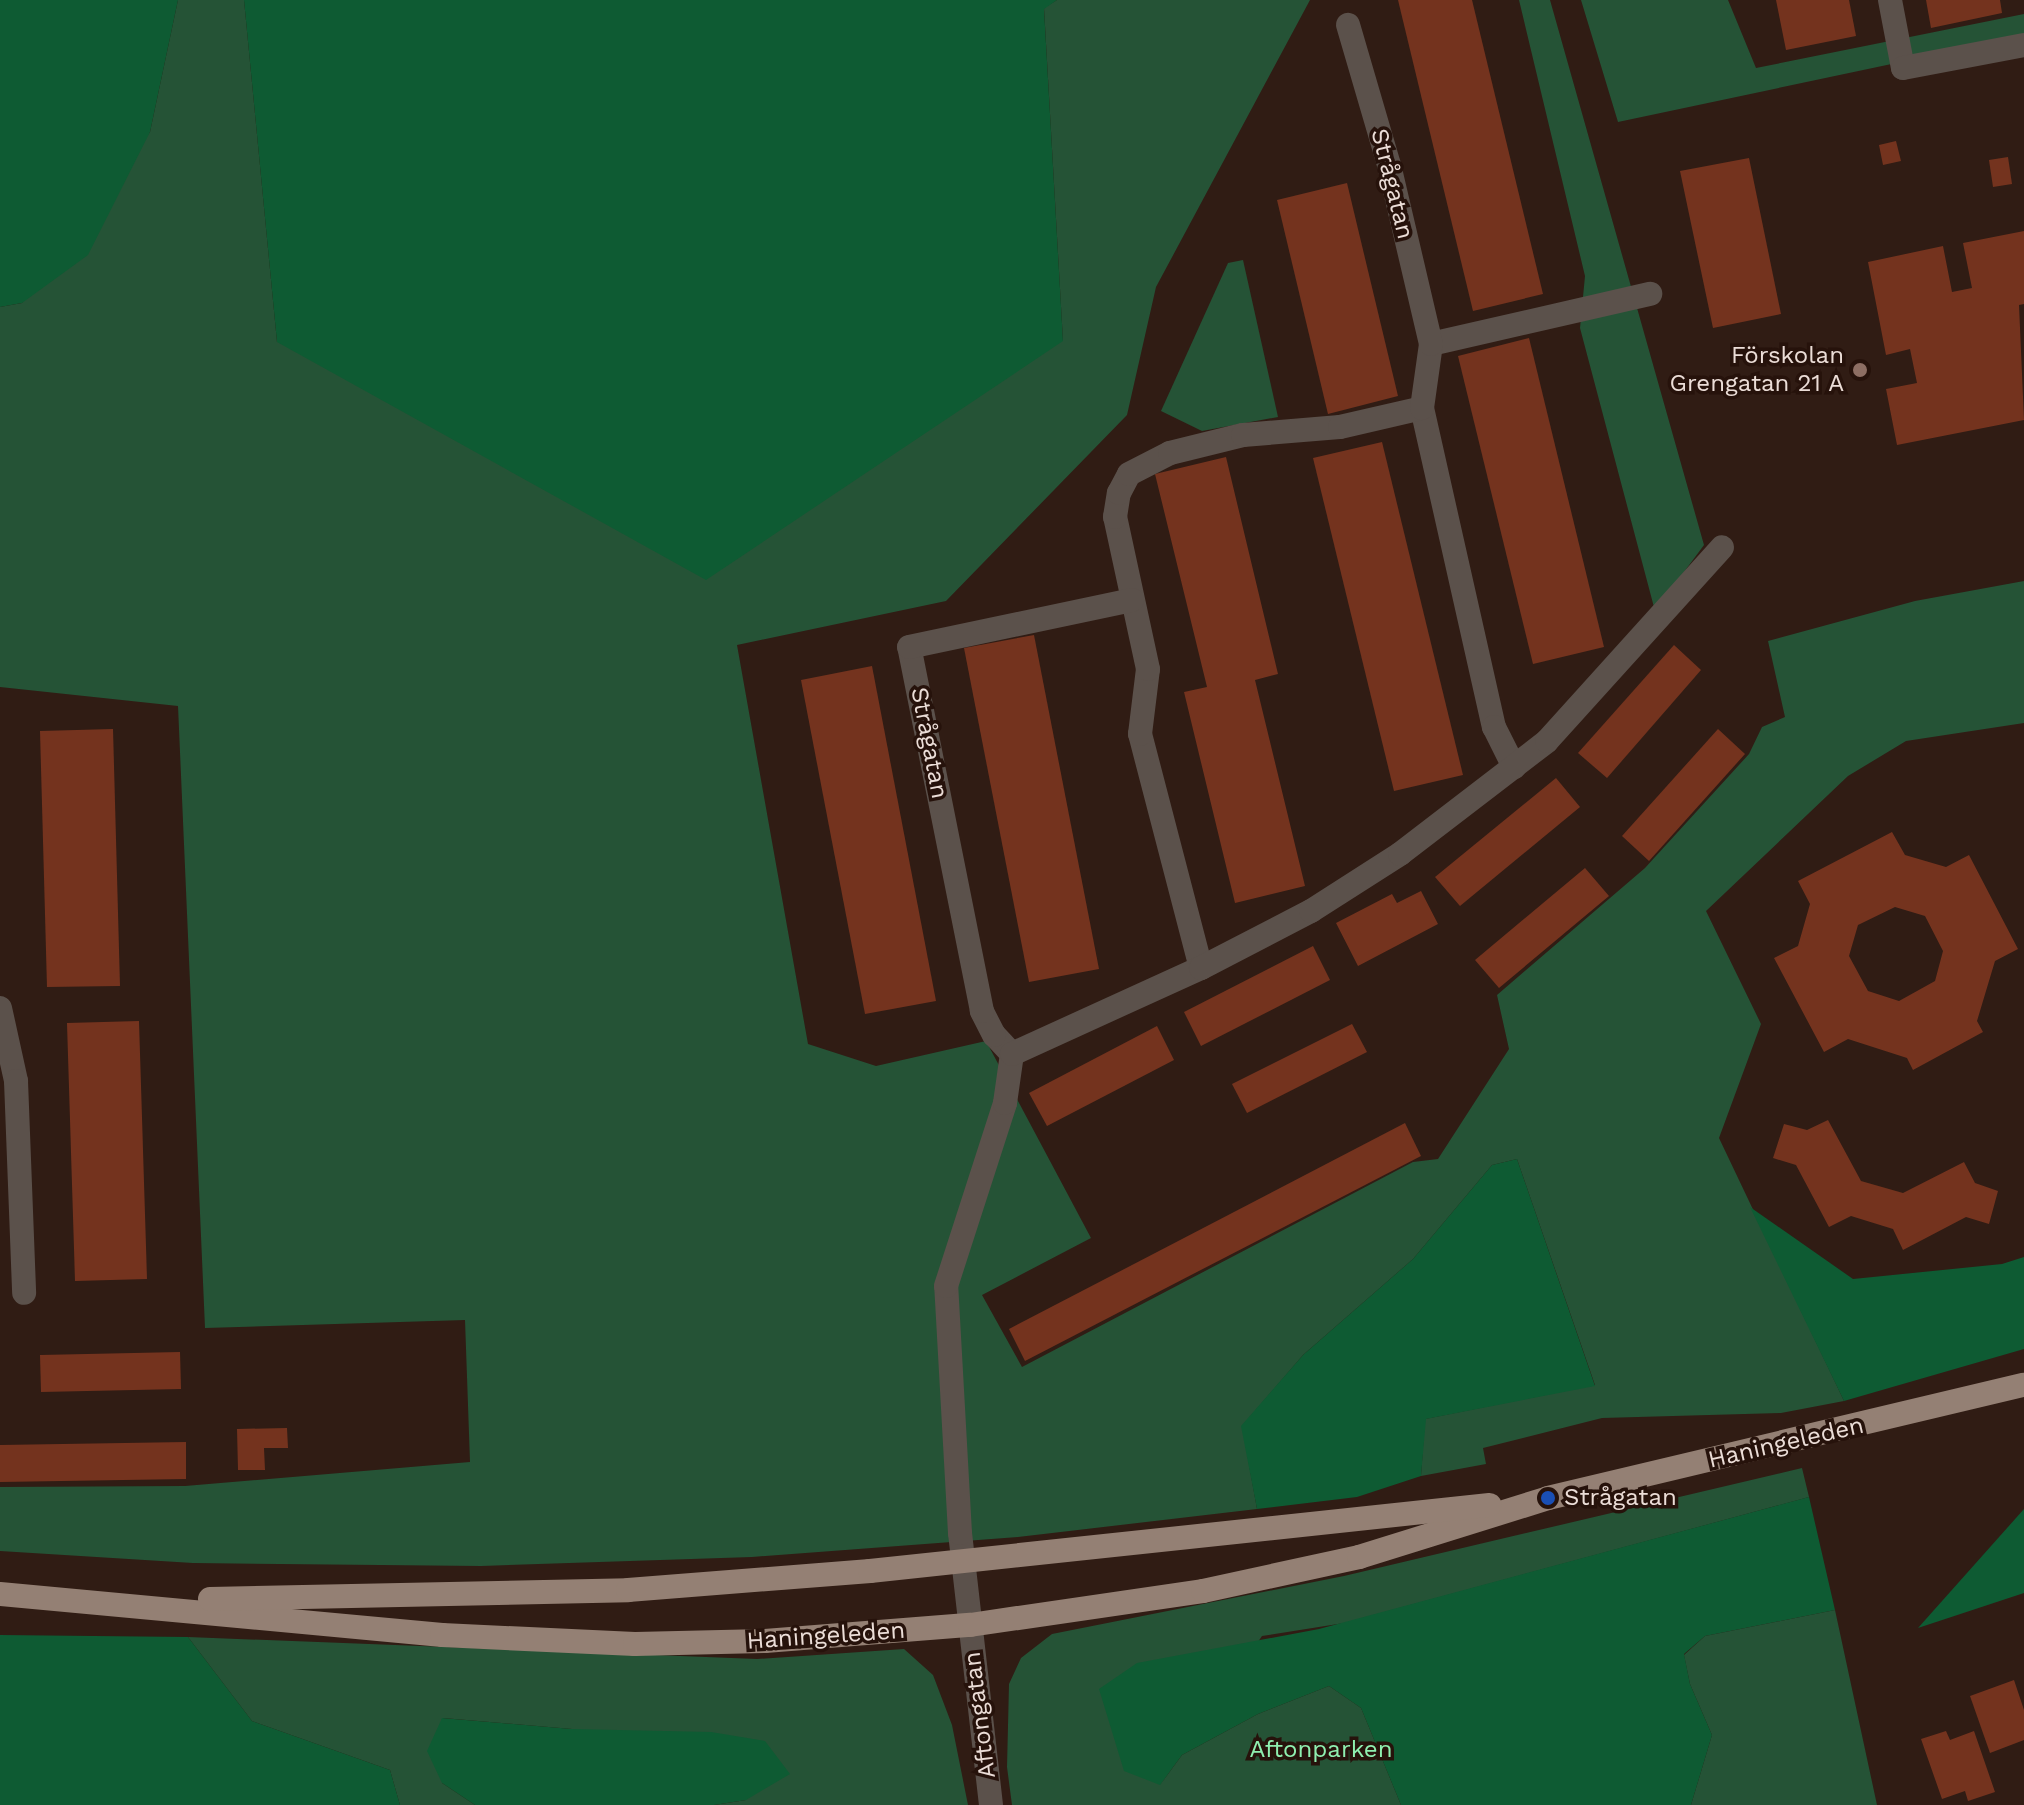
<!DOCTYPE html>
<html>
<head>
<meta charset="utf-8">
<style>
	body { margin:0 }
	#map { position:relative; width:2024px; height:1805px; overflow:hidden; background:#301c14; font-family:"Work Sans",sans-serif }
	div>[style] { position:absolute }
	[style*='--x'] { left:calc(var(--x)*1px); top:calc(var(--y)*1px); width:calc(var(--w)*1px); rotate:calc(var(--a)*1deg) }
	.green>* { inset:0; background:#255336 }
	.forest>* { inset:0; background:#0e5b33 }
	.building>* { inset:0; background:#74331e }
	.minor>* { height:24px; margin:-12px; padding:0 12px; transform-origin:12px; border-radius:12px; background:#5b514b }
	.major>* { height:24px; margin:-12px; padding:0 12px; transform-origin:12px; border-radius:12px; background:#948074 }
	.dots>* { width:22px; height:22px; translate:-50% -50%; box-sizing:border-box; border:4px solid #26120b; border-radius:50% }
	span { translate:-50% -50%; white-space:nowrap; text-align:center; line-height:1.15; -webkit-text-stroke:7px #26120b; paint-order:stroke }
	.street-label { font-size:24px; color:#ebddd7 }
	.poi-label { font-size:24px; color:#ebddd7 }
	.right { translate:-100% -50%; text-align:right }
	.left { translate:0 -50%; text-align:left }
	.park-label { font-size:24px; color:#8fefb0 }
</style>
</head>
<body>
<div id="map">
	<div class="green">
		<div style="clip-path:polygon(178px 0,244px 0,277px 342px,1063px 341px,1044px 8px,1057px 0,1310px 0,1156px 287px,1127px 415px,946px 601px,737px 645px,808px 1044px,876px 1066px,986px 1041px,1091px 1238px,982px 1295px,1022px 1367px,1413px 1162px,1438px 1159px,1509px 1049px,1497px 995px,1645px 868px,1749px 754px,1762px 727px,1785px 717px,1768px 641px,1915px 601px,2024px 581px,2024px 723px,1906px 741px,1848px 776px,1706px 911px,1761px 1024px,1719px 1138px,1844px 1401px,1781px 1413px,1602px 1418px,1483px 1448px,1486px 1464px,1421px 1476px,1425px 1419px,1595px 1385px,1517px 1159px,1492px 1165px,1413px 1259px,1303px 1355px,1242px 1426px,1257px 1509px,1018px 1537px,752px 1557px,481px 1566px,193px 1563px,0 1551px,0 1487px,185px 1486px,470px 1462px,465px 1320px,205px 1328px,178px 706px,0 687px,0 307px,22px 303px,150px 132px)"></div>
		<div style="clip-path:polygon(1519px 0,1550px 0,1704px 545px,1655px 611px,1580px 328px,1585px 276px)"></div>
		<div style="clip-path:polygon(1581px 0,1728px 0,1756px 68px,2024px 14px,2024px 36px,1618px 122px)"></div>
		<div style="clip-path:polygon(1243px 260px,1278px 417px,1202px 431px,1161px 411px,1228px 263px)"></div>
		<div style="clip-path:polygon(1802px 1468px,1809px 1497px,1344px 1623px,1262px 1636px,1160px 1785px,1182px 1755px,1258px 1714px,1329px 1686px,1361px 1708px,1401px 1805px,1012px 1805px,1007px 1767px,1009px 1684px,1021px 1658px,1052px 1634px,1344px 1576px)"></div>
		<div style="clip-path:polygon(1835px 1610px,1877px 1805px,1691px 1805px,1712px 1735px,1690px 1684px,1684px 1655px,1705px 1636px)"></div>
		<div style="clip-path:polygon(188px 1637px,757px 1659px,904px 1649px,933px 1675px,952px 1725px,968px 1805px,714px 1805px,746px 1800px,572px 1729px,443px 1718px,442px 1783px,475px 1805px,400px 1805px,390px 1770px,252px 1721px)"></div>
	</div>
	<div class="forest">
		<div style="clip-path:polygon(0 0,178px 0,150px 132px,88px 255px,22px 303px,0 307px)"></div>
		<div style="clip-path:polygon(244px 0,1057px 0,1044px 9px,1063px 341px,706px 580px,277px 342px)"></div>
		<div style="clip-path:polygon(1517px 1159px,1595px 1386px,1426px 1419px,1421px 1476px,1357px 1497px,1257px 1509px,1241px 1426px,1303px 1355px,1413px 1259px,1492px 1165px)"></div>
		<div style="clip-path:polygon(1750px 1207px,1853px 1279px,2002px 1264px,2024px 1257px,2024px 1349px,1844px 1401px)"></div>
		<div style="clip-path:polygon(1809px 1497px,1835px 1610px,1705px 1636px,1684px 1654px,1690px 1684px,1712px 1735px,1691px 1805px,1401px 1805px,1361px 1708px,1329px 1686px,1258px 1714px,1182px 1755px,1160px 1785px,1124px 1771px,1099px 1689px,1137px 1663px,1319px 1629px)"></div>
		<div style="clip-path:polygon(2024px 1509px,2024px 1593px,1918px 1628px)"></div>
		<div style="clip-path:polygon(0 1635px,188px 1637px,252px 1721px,390px 1770px,400px 1805px,0 1805px)"></div>
		<div style="clip-path:polygon(442px 1718px,572px 1729px,711px 1732px,765px 1741px,790px 1774px,746px 1800px,714px 1805px,475px 1805px,442px 1783px,427px 1751px)"></div>
	</div>
	<div class="building">
		<div style="clip-path:polygon(1398px 0,1472px 0,1543px 294px,1473px 311px)"></div>
		<div style="clip-path:polygon(1776px 0,1849px 0,1856px 36px,1786px 50px)"></div>
		<div style="clip-path:polygon(1926px 0,2000px 0,2002px 13px,1931px 28px)"></div>
		<div style="clip-path:polygon(1896px 141px,1901px 161px,1883px 165px,1879px 145px)"></div>
		<div style="clip-path:polygon(2008px 157px,2012px 184px,1993px 187px,1989px 160px)"></div>
		<div style="clip-path:polygon(1749px 158px,1781px 314px,1713px 328px,1680px 171px)"></div>
		<div style="clip-path:polygon(1347px 183px,1398px 396px,1328px 414px,1277px 200px)"></div>
		<div style="clip-path:polygon(2024px 231px,2024px 304px,2019px 305px,2024px 420px,1897px 445px,1886px 389px,1917px 383px,1910px 349px,1886px 355px,1868px 262px,1943px 246px,1952px 292px,1972px 288px,1963px 243px)"></div>
		<div style="clip-path:polygon(1529px 338px,1604px 647px,1533px 664px,1458px 356px)"></div>
		<div style="clip-path:polygon(1382px 442px,1463px 775px,1394px 791px,1313px 458px)"></div>
		<div style="clip-path:polygon(1226px 457px,1278px 674px,1255px 680px,1305px 886px,1235px 903px,1184px 692px,1207px 687px,1155px 474px)"></div>
		<div style="clip-path:polygon(1034px 635px,1099px 969px,1029px 982px,964px 648px)"></div>
		<div style="clip-path:polygon(1674px 645px,1701px 670px,1607px 778px,1578px 753px)"></div>
		<div style="clip-path:polygon(872px 666px,936px 1001px,865px 1014px,801px 680px)"></div>
		<div style="clip-path:polygon(113px 729px,120px 986px,47px 987px,40px 731px)"></div>
		<div style="clip-path:polygon(1718px 729px,1745px 754px,1649px 861px,1622px 836px)"></div>
		<div style="clip-path:polygon(1556px 778px,1580px 807px,1460px 906px,1435px 877px)"></div>
		<div style="clip-path:polygon(evenodd,1892px 832px,1905px 855px,1946px 867px,1969px 855px,2018px 949px,1995px 961px,1977px 1021px,1983px 1032px,1913px 1070px,1907px 1058px,1848px 1039px,1824px 1052px,1774px 958px,1798px 946px,1810px 904px,1798px 881px,1892px 832px,1895px 907px,1925px 916px,1943px 951px,1935px 981px,1899px 1001px,1868px 991px,1849px 956px,1858px 925px,1895px 907px)"></div>
		<div style="clip-path:polygon(1585px 868px,1609px 896px,1499px 988px,1475px 960px)"></div>
		<div style="clip-path:polygon(1421px 891px,1438px 924px,1358px 966px,1336px 923px,1392px 894px,1397px 903px)"></div>
		<div style="clip-path:polygon(1313px 946px,1330px 980px,1201px 1046px,1184px 1012px)"></div>
		<div style="clip-path:polygon(139px 1021px,147px 1279px,75px 1281px,67px 1023px)"></div>
		<div style="clip-path:polygon(1352px 1024px,1367px 1052px,1247px 1113px,1232px 1084px)"></div>
		<div style="clip-path:polygon(1157px 1026px,1174px 1060px,1047px 1126px,1029px 1093px)"></div>
		<div style="clip-path:polygon(1828px 1120px,1861px 1181px,1903px 1193px,1964px 1162px,1975px 1183px,1998px 1191px,1989px 1224px,1966px 1217px,1903px 1250px,1893px 1229px,1851px 1216px,1829px 1227px,1796px 1165px,1773px 1158px,1784px 1124px,1807px 1130px)"></div>
		<div style="clip-path:polygon(1405px 1123px,1421px 1156px,1025px 1361px,1009px 1329px)"></div>
		<div style="clip-path:polygon(180px 1352px,181px 1389px,41px 1392px,40px 1355px)"></div>
		<div style="clip-path:polygon(287px 1428px,288px 1448px,264px 1448px,265px 1470px,238px 1470px,237px 1429px)"></div>
		<div style="clip-path:polygon(186px 1442px,186px 1479px,0 1482px,0 1445px)"></div>
		<div style="clip-path:polygon(2014px 1680px,2024px 1710px,2024px 1740px,1990px 1753px,1970px 1696px)"></div>
		<div style="clip-path:polygon(1946px 1731px,1950px 1740px,1974px 1731px,1995px 1792px,1968px 1801px,1965px 1791px,1942px 1799px,1921px 1739px)"></div>
	</div>
	<div class="minor">
		<div style="--x:1890;--y:0;--w:69;--a:79.2"></div>
		<div style="--x:1903;--y:68;--w:123;--a:-10.8"></div>
		<div style="--x:1431;--y:344;--w:225;--a:-12.9"></div>
		<div style="--x:1422;--y:408;--w:327;--a:77.3"></div>
		<div style="--x:1494;--y:727;--w:45;--a:63.4"></div>
		<div style="--x:1201;--y:968;--w:242;--a:-104.6"></div>
		<div style="--x:1140;--y:734;--w:65;--a:-83"></div>
		<div style="--x:1148;--y:669;--w:156;--a:-102.2"></div>
		<div style="--x:1115;--y:517;--w:24;--a:-81"></div>
		<div style="--x:1119;--y:493;--w:21;--a:-62"></div>
		<div style="--x:1129;--y:474;--w:46;--a:-27.1"></div>
		<div style="--x:1170;--y:453;--w:75;--a:-13.9"></div>
		<div style="--x:1243;--y:435;--w:97;--a:-4.7"></div>
		<div style="--x:1340;--y:427;--w:84;--a:-13"></div>
		<div style="--x:1422;--y:408;--w:65;--a:-82"></div>
		<div style="--x:1431;--y:344;--w:184;--a:-103.2"></div>
		<div style="--x:1389;--y:165;--w:146;--a:-106.3"></div>
		<div style="--x:0;--y:1008;--w:75;--a:77.6"></div>
		<div style="--x:16;--y:1081;--w:212;--a:87.8"></div>
		<div style="--x:1012;--y:1054;--w:26;--a:-133"></div>
		<div style="--x:994;--y:1035;--w:27;--a:-117"></div>
		<div style="--x:982;--y:1011;--w:371;--a:-101.3"></div>
		<div style="--x:909;--y:647;--w:228;--a:-11.9"></div>
		<div style="--x:991;--y:1805;--w:274;--a:-96.5"></div>
		<div style="--x:960;--y:1533;--w:247;--a:-93.2"></div>
		<div style="--x:946;--y:1286;--w:192;--a:-72.1"></div>
		<div style="--x:1005;--y:1103;--w:49;--a:-81.9"></div>
		<div style="--x:1012;--y:1054;--w:208;--a:-24.5"></div>
		<div style="--x:1201;--y:968;--w:124;--a:-27.4"></div>
		<div style="--x:1311;--y:911;--w:106;--a:-32.6"></div>
		<div style="--x:1400;--y:854;--w:185;--a:-37.5"></div>
		<div style="--x:1547;--y:741;--w:261;--a:-47.9"></div>
	</div>
	<div class="major">
		<div style="--x:0;--y:1594;--w:444;--a:5.3"></div>
		<div style="--x:442;--y:1635;--w:193;--a:2.7"></div>
		<div style="--x:635;--y:1644;--w:130;--a:-1.3"></div>
		<div style="--x:765;--y:1641;--w:206;--a:-4.5"></div>
		<div style="--x:970;--y:1625;--w:235;--a:-8.3"></div>
		<div style="--x:1203;--y:1591;--w:160;--a:-12.3"></div>
		<div style="--x:1359;--y:1557;--w:198;--a:-17.3"></div>
		<div style="--x:1548;--y:1498;--w:489;--a:-13.4"></div>
		<div style="--x:210;--y:1599;--w:418;--a:-1.2"></div>
		<div style="--x:628;--y:1590;--w:243;--a:-4.5"></div>
		<div style="--x:870;--y:1571;--w:623;--a:-6.09"></div>
	</div>
	<div class="dots">
		<div style="left:1860px;top:370px;background:#8d6e63"></div>
		<div style="left:1548px;top:1498px;background:#1a4fb4"></div>
	</div>
	<div class="street-label">
		<span style="left:1392px;top:184px;rotate:76deg">Strågatan</span>
		<span style="left:929px;top:743px;rotate:79deg">Strågatan</span>
		<span style="left:1786px;top:1443px;rotate:-13deg">Haningeleden</span>
		<span style="left:826px;top:1636px;rotate:-4deg">Haningeleden</span>
		<span style="left:980px;top:1715px;rotate:-97deg">Aftongatan</span>
	</div>
	<div class="poi-label">
		<span class="right" style="left:1844px;top:370px">Förskolan<br>Grengatan 21 A</span>
		<span class="left" style="left:1564px;top:1498px">Strågatan</span>
	</div>
	<div class="park-label">
		<span style="left:1321px;top:1750px">Aftonparken</span>
	</div>
</div>
</body>
</html>
